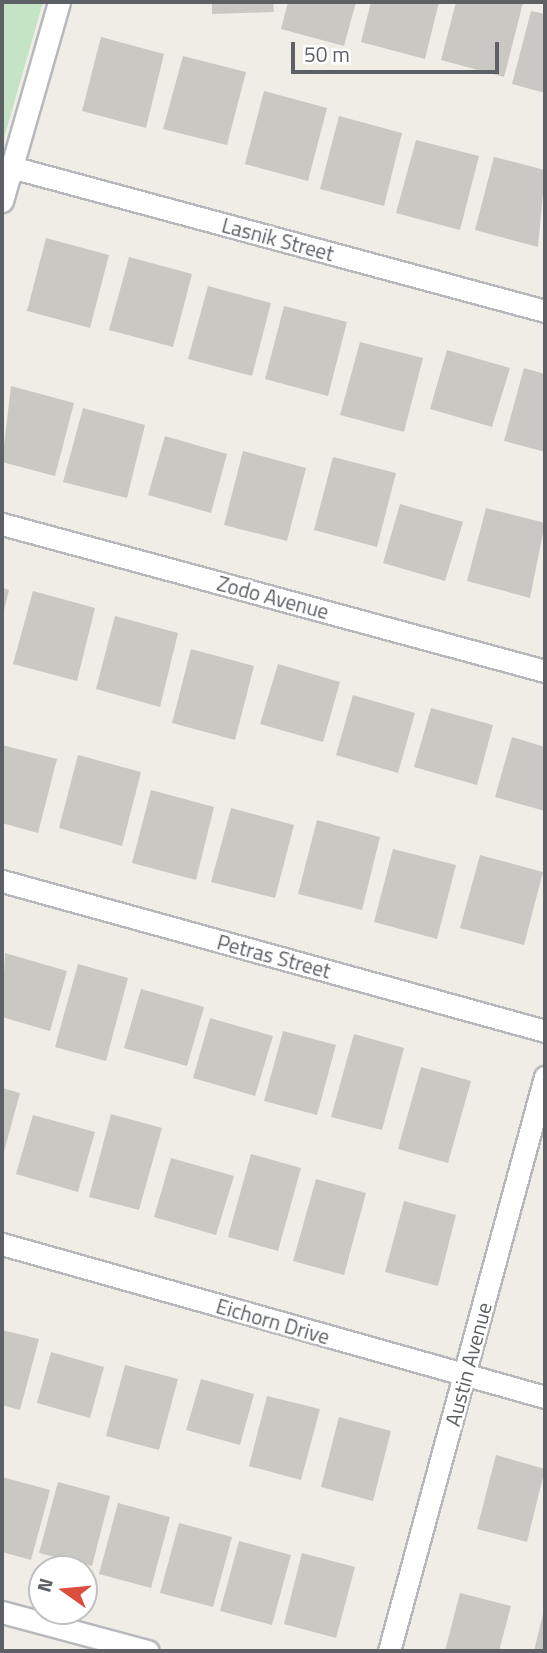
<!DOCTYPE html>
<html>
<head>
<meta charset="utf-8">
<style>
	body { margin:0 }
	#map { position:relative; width:547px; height:1653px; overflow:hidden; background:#efede6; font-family:"Titillium Web",sans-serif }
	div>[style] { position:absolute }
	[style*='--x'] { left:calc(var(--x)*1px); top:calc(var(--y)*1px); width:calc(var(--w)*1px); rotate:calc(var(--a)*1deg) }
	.green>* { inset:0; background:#c4e4c5 }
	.building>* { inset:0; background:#cac8c2 }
	.roads { filter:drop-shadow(2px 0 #b6b8bb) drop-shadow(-2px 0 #b6b8bb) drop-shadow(0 2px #b6b8bb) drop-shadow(0 -2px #b6b8bb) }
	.street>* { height:21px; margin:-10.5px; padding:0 10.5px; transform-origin:10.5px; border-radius:10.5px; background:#fff }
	span { translate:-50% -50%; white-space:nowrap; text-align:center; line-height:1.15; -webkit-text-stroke:5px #fff; paint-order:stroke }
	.street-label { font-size:21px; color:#5d6165 }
	.frame { position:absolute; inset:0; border:4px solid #5d6165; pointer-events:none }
	.north { position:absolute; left:28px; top:1555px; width:70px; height:70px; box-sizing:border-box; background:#fff; border:2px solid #bec0c1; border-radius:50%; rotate:285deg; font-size:19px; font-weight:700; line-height:28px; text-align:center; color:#5d6165 }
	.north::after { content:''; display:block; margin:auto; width:24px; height:32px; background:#dd4d3d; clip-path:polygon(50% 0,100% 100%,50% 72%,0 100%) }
	.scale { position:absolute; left:291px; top:42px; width:208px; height:32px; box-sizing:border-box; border:4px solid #5d6165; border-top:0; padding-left:9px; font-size:21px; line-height:24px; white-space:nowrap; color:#5d6165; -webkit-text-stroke:5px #fff; paint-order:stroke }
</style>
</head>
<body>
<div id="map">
	<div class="green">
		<div style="clip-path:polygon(2px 2px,43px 2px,2px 145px)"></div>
	</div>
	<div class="building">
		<div style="clip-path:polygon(212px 2px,273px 2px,274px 12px,212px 14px)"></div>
		<div style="clip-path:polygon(288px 2px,356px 2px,344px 46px,281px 29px)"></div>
		<div style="clip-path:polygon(371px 2px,439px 2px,425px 59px,361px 42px)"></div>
		<div style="clip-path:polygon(456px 2px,523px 3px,504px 77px,441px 60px)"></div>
		<div style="clip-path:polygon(531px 11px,545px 14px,545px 93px,512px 84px)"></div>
		<div style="clip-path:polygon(101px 37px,164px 54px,146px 128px,82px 111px)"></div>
		<div style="clip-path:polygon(183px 56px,246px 72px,227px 145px,163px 129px)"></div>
		<div style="clip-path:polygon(264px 91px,327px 108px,308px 181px,245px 164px)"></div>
		<div style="clip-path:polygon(339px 116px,402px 133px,384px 206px,320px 189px)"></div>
		<div style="clip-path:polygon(416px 140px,479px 156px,460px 230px,396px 213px)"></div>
		<div style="clip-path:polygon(494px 157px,545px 170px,538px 247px,475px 230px)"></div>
		<div style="clip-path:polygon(46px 238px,109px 255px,90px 328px,27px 311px)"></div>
		<div style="clip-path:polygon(129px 257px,192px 274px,173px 347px,109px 330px)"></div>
		<div style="clip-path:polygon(208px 286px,271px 303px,252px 376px,188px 359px)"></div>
		<div style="clip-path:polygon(284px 306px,347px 322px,328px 396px,265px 379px)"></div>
		<div style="clip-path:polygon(360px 342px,423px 358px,404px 432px,340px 415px)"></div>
		<div style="clip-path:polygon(447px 350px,510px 368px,492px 427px,430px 409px)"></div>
		<div style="clip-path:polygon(524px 368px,545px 374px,545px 452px,504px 441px)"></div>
		<div style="clip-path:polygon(11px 386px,74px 403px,55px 476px,2px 462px)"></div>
		<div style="clip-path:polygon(83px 408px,145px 425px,127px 498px,63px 482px)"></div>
		<div style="clip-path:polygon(165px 436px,227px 454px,211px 513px,148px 495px)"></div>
		<div style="clip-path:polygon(243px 451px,306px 468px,287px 541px,224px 525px)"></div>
		<div style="clip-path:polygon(333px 457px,396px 473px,377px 547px,314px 530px)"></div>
		<div style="clip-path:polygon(400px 504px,463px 522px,445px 581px,383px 563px)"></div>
		<div style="clip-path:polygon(486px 508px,545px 523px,530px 598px,467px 581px)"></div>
		<div style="clip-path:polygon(2px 588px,9px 590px,3px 614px,2px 614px)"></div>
		<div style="clip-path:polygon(33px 591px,95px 608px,77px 681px,13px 664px)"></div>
		<div style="clip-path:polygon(115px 616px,178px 633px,160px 707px,96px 689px)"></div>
		<div style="clip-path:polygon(191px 649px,254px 666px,235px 740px,172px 723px)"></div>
		<div style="clip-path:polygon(278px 664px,340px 682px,323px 742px,260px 724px)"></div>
		<div style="clip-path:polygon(353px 695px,415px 713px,398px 773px,336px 755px)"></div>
		<div style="clip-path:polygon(431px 708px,493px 725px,477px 785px,414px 767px)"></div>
		<div style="clip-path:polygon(512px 737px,545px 747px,545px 811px,495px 797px)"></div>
		<div style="clip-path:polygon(2px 745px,57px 759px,38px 833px,2px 823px)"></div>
		<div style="clip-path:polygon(78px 755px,141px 772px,122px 846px,59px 828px)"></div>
		<div style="clip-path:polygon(151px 790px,214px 807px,196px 880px,132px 863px)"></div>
		<div style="clip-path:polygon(231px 808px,294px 825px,275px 898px,211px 882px)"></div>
		<div style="clip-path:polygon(317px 820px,380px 837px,362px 910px,298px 894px)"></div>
		<div style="clip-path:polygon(393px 849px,456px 865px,437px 939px,374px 922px)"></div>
		<div style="clip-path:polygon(480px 855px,543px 872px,524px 945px,460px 928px)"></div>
		<div style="clip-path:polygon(5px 953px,67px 971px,50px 1031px,2px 1017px)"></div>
		<div style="clip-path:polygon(78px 964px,128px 978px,106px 1061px,55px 1047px)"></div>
		<div style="clip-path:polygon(141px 989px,204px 1007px,187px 1066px,124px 1048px)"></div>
		<div style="clip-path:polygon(210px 1018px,273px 1036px,255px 1096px,193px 1078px)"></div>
		<div style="clip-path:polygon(283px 1031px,336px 1045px,317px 1115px,264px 1101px)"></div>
		<div style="clip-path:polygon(354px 1034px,404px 1048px,382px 1130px,331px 1117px)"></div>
		<div style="clip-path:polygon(421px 1067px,471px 1081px,448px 1163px,398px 1149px)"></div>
		<div style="clip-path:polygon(2px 1088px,20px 1093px,3px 1155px,2px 1155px)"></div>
		<div style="clip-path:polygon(111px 1114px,162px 1128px,139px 1210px,89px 1197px)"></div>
		<div style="clip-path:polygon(33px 1115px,95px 1132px,78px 1192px,16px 1174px)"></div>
		<div style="clip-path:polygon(251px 1154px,301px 1168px,278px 1251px,228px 1237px)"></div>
		<div style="clip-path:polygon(171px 1158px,234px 1176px,216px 1235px,154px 1217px)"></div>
		<div style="clip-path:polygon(316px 1179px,366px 1193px,344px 1275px,293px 1261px)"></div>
		<div style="clip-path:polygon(404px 1201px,456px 1215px,438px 1286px,385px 1272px)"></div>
		<div style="clip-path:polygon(2px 1330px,39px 1339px,20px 1410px,2px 1405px)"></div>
		<div style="clip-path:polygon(51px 1352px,104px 1367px,90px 1418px,37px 1403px)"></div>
		<div style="clip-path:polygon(125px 1365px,178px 1379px,159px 1450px,106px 1436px)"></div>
		<div style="clip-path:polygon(201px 1379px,254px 1394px,240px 1445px,186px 1430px)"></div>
		<div style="clip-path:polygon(267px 1396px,320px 1409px,301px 1480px,249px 1466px)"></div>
		<div style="clip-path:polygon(339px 1417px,391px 1431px,373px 1501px,321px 1487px)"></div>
		<div style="clip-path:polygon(496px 1455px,545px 1469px,527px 1542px,477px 1529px)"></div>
		<div style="clip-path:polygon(2px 1477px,50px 1490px,31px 1560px,2px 1552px)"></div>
		<div style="clip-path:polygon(58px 1482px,110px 1496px,92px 1566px,39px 1553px)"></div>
		<div style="clip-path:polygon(118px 1503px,170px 1517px,151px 1588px,99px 1574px)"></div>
		<div style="clip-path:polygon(179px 1523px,232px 1537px,213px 1607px,160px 1593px)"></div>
		<div style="clip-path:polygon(239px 1541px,291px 1555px,272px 1625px,220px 1611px)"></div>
		<div style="clip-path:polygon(302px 1553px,355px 1567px,336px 1638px,284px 1624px)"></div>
		<div style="clip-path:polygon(460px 1593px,511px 1606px,499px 1651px,445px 1651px)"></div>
		<div style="clip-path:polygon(544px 1610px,545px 1651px,534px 1651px)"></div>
	</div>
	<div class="roads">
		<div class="street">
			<div style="--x:11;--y:167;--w:553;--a:15.09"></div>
			<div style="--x:2;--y:201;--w:207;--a:-74"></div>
			<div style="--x:2;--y:524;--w:563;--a:15.15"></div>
			<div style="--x:2;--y:881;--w:563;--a:15.44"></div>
			<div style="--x:2;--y:1244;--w:564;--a:15.74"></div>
			<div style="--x:2;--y:1612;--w:151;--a:15"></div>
			<div style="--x:389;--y:1651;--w:595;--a:-74.8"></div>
		</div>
	</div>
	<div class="street-label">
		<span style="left:278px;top:239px;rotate:15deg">Lasnik Street</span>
		<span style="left:273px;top:597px;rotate:15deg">Zodo Avenue</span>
		<span style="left:274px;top:956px;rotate:15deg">Petras Street</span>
		<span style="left:273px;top:1321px;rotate:16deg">Eichorn Drive</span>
		<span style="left:468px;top:1364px;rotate:-75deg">Austin Avenue</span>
	</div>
	<div class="frame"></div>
	<div class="north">N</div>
	<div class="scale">50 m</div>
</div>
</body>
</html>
